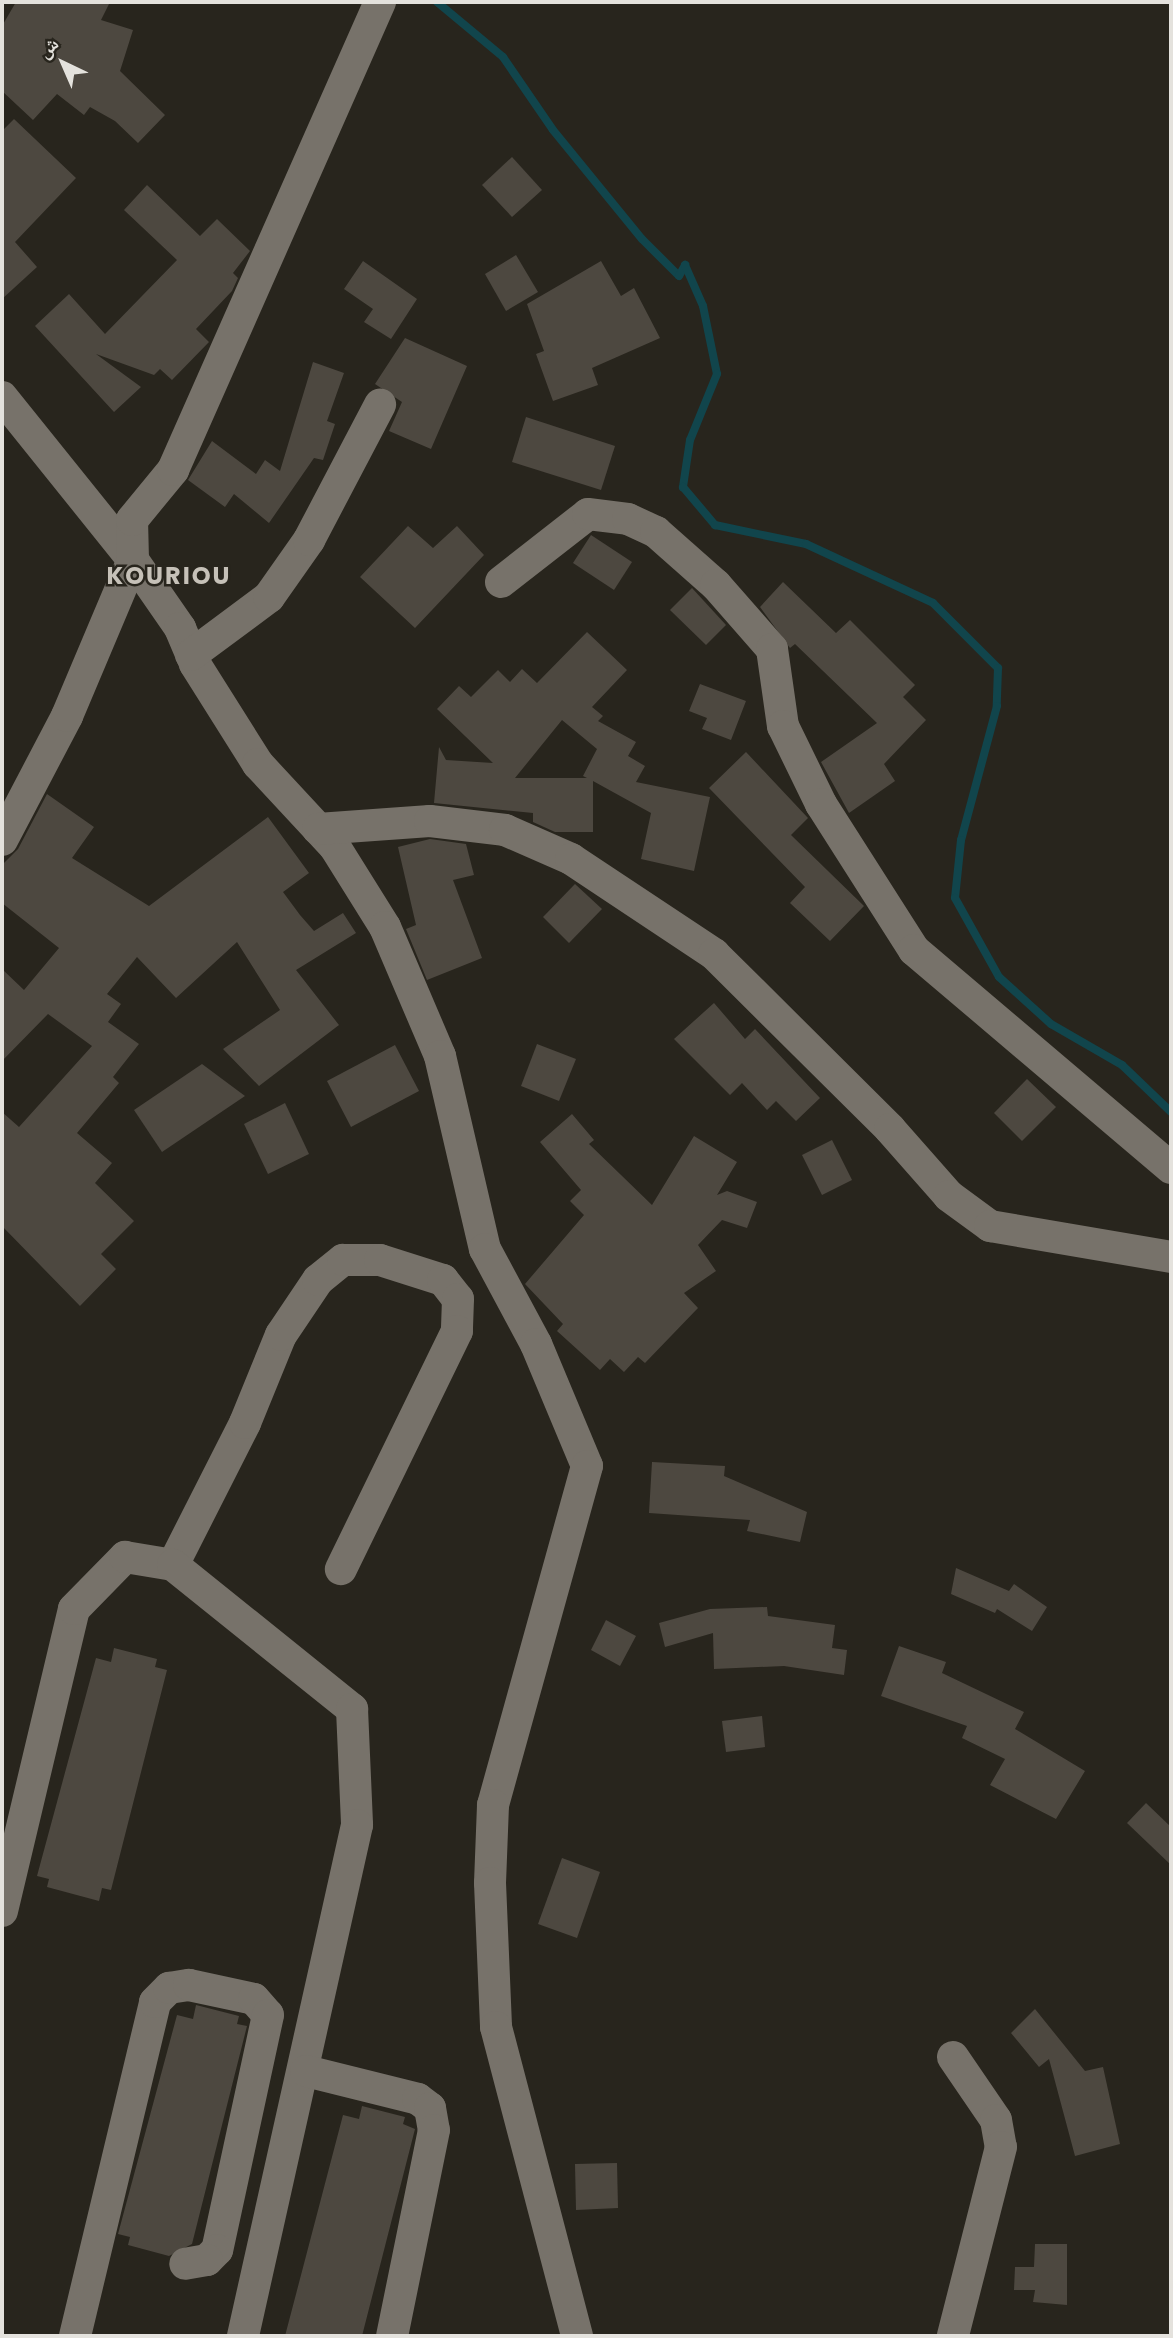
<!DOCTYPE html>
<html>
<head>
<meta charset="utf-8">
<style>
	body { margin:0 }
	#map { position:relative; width:1173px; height:2338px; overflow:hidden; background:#28251d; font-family:Poppins,"Noto Naskh Arabic",sans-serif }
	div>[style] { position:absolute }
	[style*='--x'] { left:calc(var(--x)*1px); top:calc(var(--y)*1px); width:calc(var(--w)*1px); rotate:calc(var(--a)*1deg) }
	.stream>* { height:8px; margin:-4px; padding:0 4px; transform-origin:4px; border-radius:4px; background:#11454c }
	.building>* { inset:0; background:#4d4840 }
	.street>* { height:32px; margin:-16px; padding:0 16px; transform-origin:16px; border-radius:16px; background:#77726a }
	span { translate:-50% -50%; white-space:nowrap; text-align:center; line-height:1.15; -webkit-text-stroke:5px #28251d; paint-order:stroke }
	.district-label { font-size:24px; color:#c6c1b8; font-weight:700; letter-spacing:2px }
	.frame { position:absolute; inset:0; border:4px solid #e4e2dd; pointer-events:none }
	.north { position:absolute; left:28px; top:28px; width:70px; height:70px; -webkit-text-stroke:5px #28251d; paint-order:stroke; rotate:316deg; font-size:19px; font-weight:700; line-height:28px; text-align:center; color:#e4e2dd }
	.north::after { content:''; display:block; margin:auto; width:24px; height:32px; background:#e4e2dd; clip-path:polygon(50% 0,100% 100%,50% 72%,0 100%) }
</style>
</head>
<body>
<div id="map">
	<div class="stream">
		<div style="--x:437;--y:2;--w:86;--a:39.8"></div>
		<div style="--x:503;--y:57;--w:88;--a:55.6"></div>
		<div style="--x:553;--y:130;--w:141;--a:50.8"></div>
		<div style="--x:642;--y:239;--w:52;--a:45"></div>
		<div style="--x:679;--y:276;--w:13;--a:-61"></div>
		<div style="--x:685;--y:265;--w:45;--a:66.3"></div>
		<div style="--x:703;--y:306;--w:69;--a:78.4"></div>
		<div style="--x:717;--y:374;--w:71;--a:112.2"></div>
		<div style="--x:690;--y:440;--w:48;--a:98.5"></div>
		<div style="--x:683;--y:487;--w:50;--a:49.9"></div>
		<div style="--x:715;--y:525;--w:93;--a:11.8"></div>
		<div style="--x:806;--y:544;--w:140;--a:24.9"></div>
		<div style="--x:933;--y:603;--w:92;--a:45"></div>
		<div style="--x:998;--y:668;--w:38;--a:92"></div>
		<div style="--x:997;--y:706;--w:139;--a:105"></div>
		<div style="--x:961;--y:840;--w:58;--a:95.9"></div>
		<div style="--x:955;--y:898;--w:90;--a:60.9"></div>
		<div style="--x:999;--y:977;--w:70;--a:42.1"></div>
		<div style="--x:1051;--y:1024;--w:82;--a:30"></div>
		<div style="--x:1122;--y:1065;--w:68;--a:43.8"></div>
	</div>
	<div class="building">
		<div style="clip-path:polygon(16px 2px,110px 2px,101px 20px,133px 30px,120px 71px,165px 115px,138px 143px,115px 121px,90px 107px,84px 115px,57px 94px,33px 120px,2px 91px,2px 26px)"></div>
		<div style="clip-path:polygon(14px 119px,76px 178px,15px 242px,37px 267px,2px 299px,2px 131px)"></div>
		<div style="clip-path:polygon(512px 157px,542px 190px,512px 217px,482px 185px)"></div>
		<div style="clip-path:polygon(147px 185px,200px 236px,217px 219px,250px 251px,233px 273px,238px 278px,232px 291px,196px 329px,209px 342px,172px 380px,160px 369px,154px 375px,96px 354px,141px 387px,114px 412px,35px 326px,69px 294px,105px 334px,177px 260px,124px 210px)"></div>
		<div style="clip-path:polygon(516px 255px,538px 292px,506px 311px,485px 274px)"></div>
		<div style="clip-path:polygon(363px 261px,417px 299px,391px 339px,364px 322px,373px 309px,344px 289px)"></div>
		<div style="clip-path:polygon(601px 261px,621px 296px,634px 288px,660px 338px,592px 368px,598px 385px,553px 401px,536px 354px,544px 351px,527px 304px)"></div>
		<div style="clip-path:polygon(405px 338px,467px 366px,431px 449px,389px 431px,402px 402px,375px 384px)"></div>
		<div style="clip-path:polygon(313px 362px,344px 373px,327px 421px,335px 424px,323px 460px,314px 458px,269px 523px,234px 494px,225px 507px,188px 480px,212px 441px,256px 474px,265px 460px,280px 471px)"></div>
		<div style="clip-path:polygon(526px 417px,615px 446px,601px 490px,512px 462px)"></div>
		<div style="clip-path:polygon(408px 526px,433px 548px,457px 526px,484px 555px,415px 628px,360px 577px)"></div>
		<div style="clip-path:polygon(591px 535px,632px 562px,614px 590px,573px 563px)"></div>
		<div style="clip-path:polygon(783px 582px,836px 633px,850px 620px,915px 685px,903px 697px,926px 720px,884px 764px,895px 781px,849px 813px,821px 762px,877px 723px,795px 644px,790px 648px,760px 607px)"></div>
		<div style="clip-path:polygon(692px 588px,726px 625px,706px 645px,670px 610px)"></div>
		<div style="clip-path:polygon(evenodd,587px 632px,627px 670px,592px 707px,603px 716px,598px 721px,636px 742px,628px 756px,645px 766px,636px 782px,710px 797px,694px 871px,641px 859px,651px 813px,593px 781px,593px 832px,555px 832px,533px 822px,533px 813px,434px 803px,439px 747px,446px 760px,493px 763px,437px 709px,459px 686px,471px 697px,498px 670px,510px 682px,522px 669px,537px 683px,587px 632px,562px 720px,597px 749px,583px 776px,587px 778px,515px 778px,562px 720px)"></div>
		<div style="clip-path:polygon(700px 684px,746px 701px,731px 740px,702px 729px,707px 718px,689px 711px)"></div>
		<div style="clip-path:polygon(746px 752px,808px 818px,791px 835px,864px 906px,830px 941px,790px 903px,805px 887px,709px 788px)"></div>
		<div style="clip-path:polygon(47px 794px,94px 827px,72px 858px,149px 906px,268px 817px,309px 873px,283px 892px,300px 915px,314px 931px,343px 913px,356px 933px,296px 970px,339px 1025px,259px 1086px,223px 1049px,280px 1010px,237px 942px,176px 998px,137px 957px,107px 994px,121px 1004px,108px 1022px,139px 1044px,113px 1077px,119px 1083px,77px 1133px,112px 1163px,95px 1183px,134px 1221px,101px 1254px,116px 1269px,80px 1306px,2px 1226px,2px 1112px,19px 1127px,92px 1046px,48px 1014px,2px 1061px,2px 969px,24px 990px,59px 948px,2px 903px,2px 865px,18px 849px)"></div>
		<div style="clip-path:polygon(430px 839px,466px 844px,474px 875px,453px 880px,482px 958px,427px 980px,406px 929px,416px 925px,398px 847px)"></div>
		<div style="clip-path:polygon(575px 884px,602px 909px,569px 943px,543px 917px)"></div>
		<div style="clip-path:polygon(714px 1003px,745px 1039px,755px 1029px,820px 1098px,796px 1121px,776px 1101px,767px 1110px,742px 1083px,730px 1095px,674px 1039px)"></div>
		<div style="clip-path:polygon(537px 1044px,576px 1059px,559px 1101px,521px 1086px)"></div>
		<div style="clip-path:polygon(395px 1045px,419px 1091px,351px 1127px,327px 1081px)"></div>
		<div style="clip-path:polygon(202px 1064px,245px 1096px,162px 1152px,134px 1110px)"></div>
		<div style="clip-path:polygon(1027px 1079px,1056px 1107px,1022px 1141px,994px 1113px)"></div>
		<div style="clip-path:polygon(285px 1103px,309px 1154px,268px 1174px,244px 1124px)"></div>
		<div style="clip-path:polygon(572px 1114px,594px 1140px,589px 1144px,652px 1205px,694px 1136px,737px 1162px,717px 1195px,727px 1191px,757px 1202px,747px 1228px,722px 1220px,698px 1245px,716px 1271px,684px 1293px,698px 1308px,645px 1363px,638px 1357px,624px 1372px,610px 1359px,600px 1370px,557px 1331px,563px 1324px,525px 1284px,584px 1215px,570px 1201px,581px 1190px,540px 1142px)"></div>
		<div style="clip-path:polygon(832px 1140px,852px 1180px,822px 1195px,802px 1155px)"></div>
		<div style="clip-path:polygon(652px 1462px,725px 1466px,724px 1476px,807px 1512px,800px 1542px,747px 1531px,750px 1520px,649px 1513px)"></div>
		<div style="clip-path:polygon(956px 1568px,1009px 1591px,1014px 1584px,1047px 1607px,1032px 1631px,997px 1609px,995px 1613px,951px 1594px)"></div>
		<div style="clip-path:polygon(767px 1607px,768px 1616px,835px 1625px,832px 1648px,847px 1650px,844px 1675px,784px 1666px,714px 1669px,713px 1633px,665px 1647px,659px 1623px,710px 1609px)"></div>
		<div style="clip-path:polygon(606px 1620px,636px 1636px,620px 1666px,591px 1650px)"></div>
		<div style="clip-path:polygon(899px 1646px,946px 1662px,942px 1673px,1024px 1712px,1015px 1729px,1085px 1771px,1056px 1819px,990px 1785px,1005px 1759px,962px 1738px,967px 1726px,881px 1696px)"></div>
		<div style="clip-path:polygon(114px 1648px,157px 1659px,155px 1667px,167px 1670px,111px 1890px,102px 1888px,99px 1901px,47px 1887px,49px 1879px,37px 1876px,96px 1658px,111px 1662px)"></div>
		<div style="clip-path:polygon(762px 1716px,765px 1747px,726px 1752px,722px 1721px)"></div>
		<div style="clip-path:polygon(1146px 1803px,1171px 1827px,1171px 1865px,1127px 1823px)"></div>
		<div style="clip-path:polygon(562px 1858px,600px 1872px,577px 1938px,538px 1924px)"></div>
		<div style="clip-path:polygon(196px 2005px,239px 2016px,237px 2024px,247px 2026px,192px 2244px,169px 2256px,128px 2245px,130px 2237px,118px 2234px,177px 2015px,193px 2019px)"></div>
		<div style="clip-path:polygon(1035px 2009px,1085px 2071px,1103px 2067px,1120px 2144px,1075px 2156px,1049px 2059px,1039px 2067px,1011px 2033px)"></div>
		<div style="clip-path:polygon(362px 2106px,405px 2117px,403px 2124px,415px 2129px,362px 2336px,285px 2336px,343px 2115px,359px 2119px)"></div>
		<div style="clip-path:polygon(617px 2163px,618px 2208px,576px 2210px,575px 2164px)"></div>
		<div style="clip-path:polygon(1035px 2244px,1067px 2244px,1067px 2305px,1033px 2302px,1035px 2290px,1014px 2290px,1015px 2267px,1034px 2267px)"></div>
	</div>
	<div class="street">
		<div style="--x:2;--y:397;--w:209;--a:51.2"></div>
		<div style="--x:133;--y:560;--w:83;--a:55.3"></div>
		<div style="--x:180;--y:628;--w:39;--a:67"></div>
		<div style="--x:195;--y:664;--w:118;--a:57.8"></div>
		<div style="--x:258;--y:764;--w:113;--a:47.1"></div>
		<div style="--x:335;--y:847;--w:94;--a:58"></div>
		<div style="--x:385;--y:927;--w:140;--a:66.9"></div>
		<div style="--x:440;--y:1056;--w:198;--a:76.9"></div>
		<div style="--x:485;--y:1249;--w:108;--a:61.8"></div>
		<div style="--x:536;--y:1344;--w:132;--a:67.3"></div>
		<div style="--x:587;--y:1466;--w:352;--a:105.5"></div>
		<div style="--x:493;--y:1805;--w:78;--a:92.2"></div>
		<div style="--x:490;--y:1883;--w:144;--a:87.6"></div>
		<div style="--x:496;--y:2027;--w:319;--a:75.3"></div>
		<div style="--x:501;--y:582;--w:110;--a:-38"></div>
		<div style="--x:588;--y:514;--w:40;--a:7.1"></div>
		<div style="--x:628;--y:519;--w:31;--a:25"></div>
		<div style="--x:656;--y:532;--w:80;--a:41.5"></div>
		<div style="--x:716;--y:585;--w:85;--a:48.8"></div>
		<div style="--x:772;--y:649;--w:78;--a:81.9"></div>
		<div style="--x:783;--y:726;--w:87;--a:64"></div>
		<div style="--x:821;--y:804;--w:173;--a:57.5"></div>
		<div style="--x:914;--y:950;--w:337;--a:40.3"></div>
		<div style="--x:191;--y:655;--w:97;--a:-36.6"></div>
		<div style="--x:269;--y:597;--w:70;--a:-54.9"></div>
		<div style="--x:309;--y:540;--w:153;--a:-62.3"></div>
		<div style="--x:318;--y:829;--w:112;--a:-4.1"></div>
		<div style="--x:430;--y:821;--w:76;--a:6.8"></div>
		<div style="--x:505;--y:830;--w:72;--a:23.7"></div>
		<div style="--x:571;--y:859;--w:172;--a:33.6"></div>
		<div style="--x:714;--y:954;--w:248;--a:44.8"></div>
		<div style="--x:890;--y:1129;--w:89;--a:48.6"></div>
		<div style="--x:949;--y:1196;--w:51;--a:36.2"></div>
		<div style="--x:990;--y:1226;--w:184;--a:9.7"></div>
		<div style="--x:2;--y:840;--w:140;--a:-62.3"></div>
		<div style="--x:67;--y:716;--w:169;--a:-67.1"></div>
		<div style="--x:133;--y:560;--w:40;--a:-91.4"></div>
		<div style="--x:132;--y:520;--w:65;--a:-50.6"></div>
		<div style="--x:173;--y:470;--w:512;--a:-66.14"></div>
		<div style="--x:173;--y:1565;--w:159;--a:-63.1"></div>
		<div style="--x:245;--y:1423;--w:95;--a:-67.8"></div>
		<div style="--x:281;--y:1335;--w:66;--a:-56.1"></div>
		<div style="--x:318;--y:1280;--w:32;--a:-39"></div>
		<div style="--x:343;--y:1260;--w:37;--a:0"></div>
		<div style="--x:380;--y:1260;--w:66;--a:17.6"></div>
		<div style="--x:443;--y:1280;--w:24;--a:52"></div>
		<div style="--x:458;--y:1299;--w:32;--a:92"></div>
		<div style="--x:457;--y:1331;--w:265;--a:116"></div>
		<div style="--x:2;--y:1911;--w:310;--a:-76.6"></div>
		<div style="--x:74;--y:1609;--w:73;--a:-45.6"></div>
		<div style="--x:125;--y:1557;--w:49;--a:9.5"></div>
		<div style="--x:173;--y:1565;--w:230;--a:38.8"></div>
		<div style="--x:352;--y:1709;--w:116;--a:87.5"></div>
		<div style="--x:357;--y:1825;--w:524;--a:102.58"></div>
		<div style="--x:953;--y:2057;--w:76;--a:55.7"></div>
		<div style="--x:996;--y:2120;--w:27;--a:80"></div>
		<div style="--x:1001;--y:2147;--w:195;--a:104.3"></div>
		<div style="--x:306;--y:2071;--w:115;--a:14"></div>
		<div style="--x:418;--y:2099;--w:15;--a:37"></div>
		<div style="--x:430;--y:2108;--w:22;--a:80"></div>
		<div style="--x:434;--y:2130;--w:210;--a:101.5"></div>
		<div style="--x:75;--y:2336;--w:343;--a:-76.5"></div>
		<div style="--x:155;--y:2002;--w:20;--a:-45"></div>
		<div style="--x:169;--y:1988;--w:20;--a:-9"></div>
		<div style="--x:189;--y:1985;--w:66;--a:12.2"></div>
		<div style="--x:254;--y:1999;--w:21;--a:49"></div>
		<div style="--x:268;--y:2015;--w:240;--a:102.2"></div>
		<div style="--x:217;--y:2250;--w:14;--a:135"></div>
		<div style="--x:207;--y:2260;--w:22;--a:170"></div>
	</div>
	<div class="district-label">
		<span style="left:169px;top:576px">KOURIOU</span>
	</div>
	<div class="frame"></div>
	<div class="north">ش</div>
</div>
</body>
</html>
